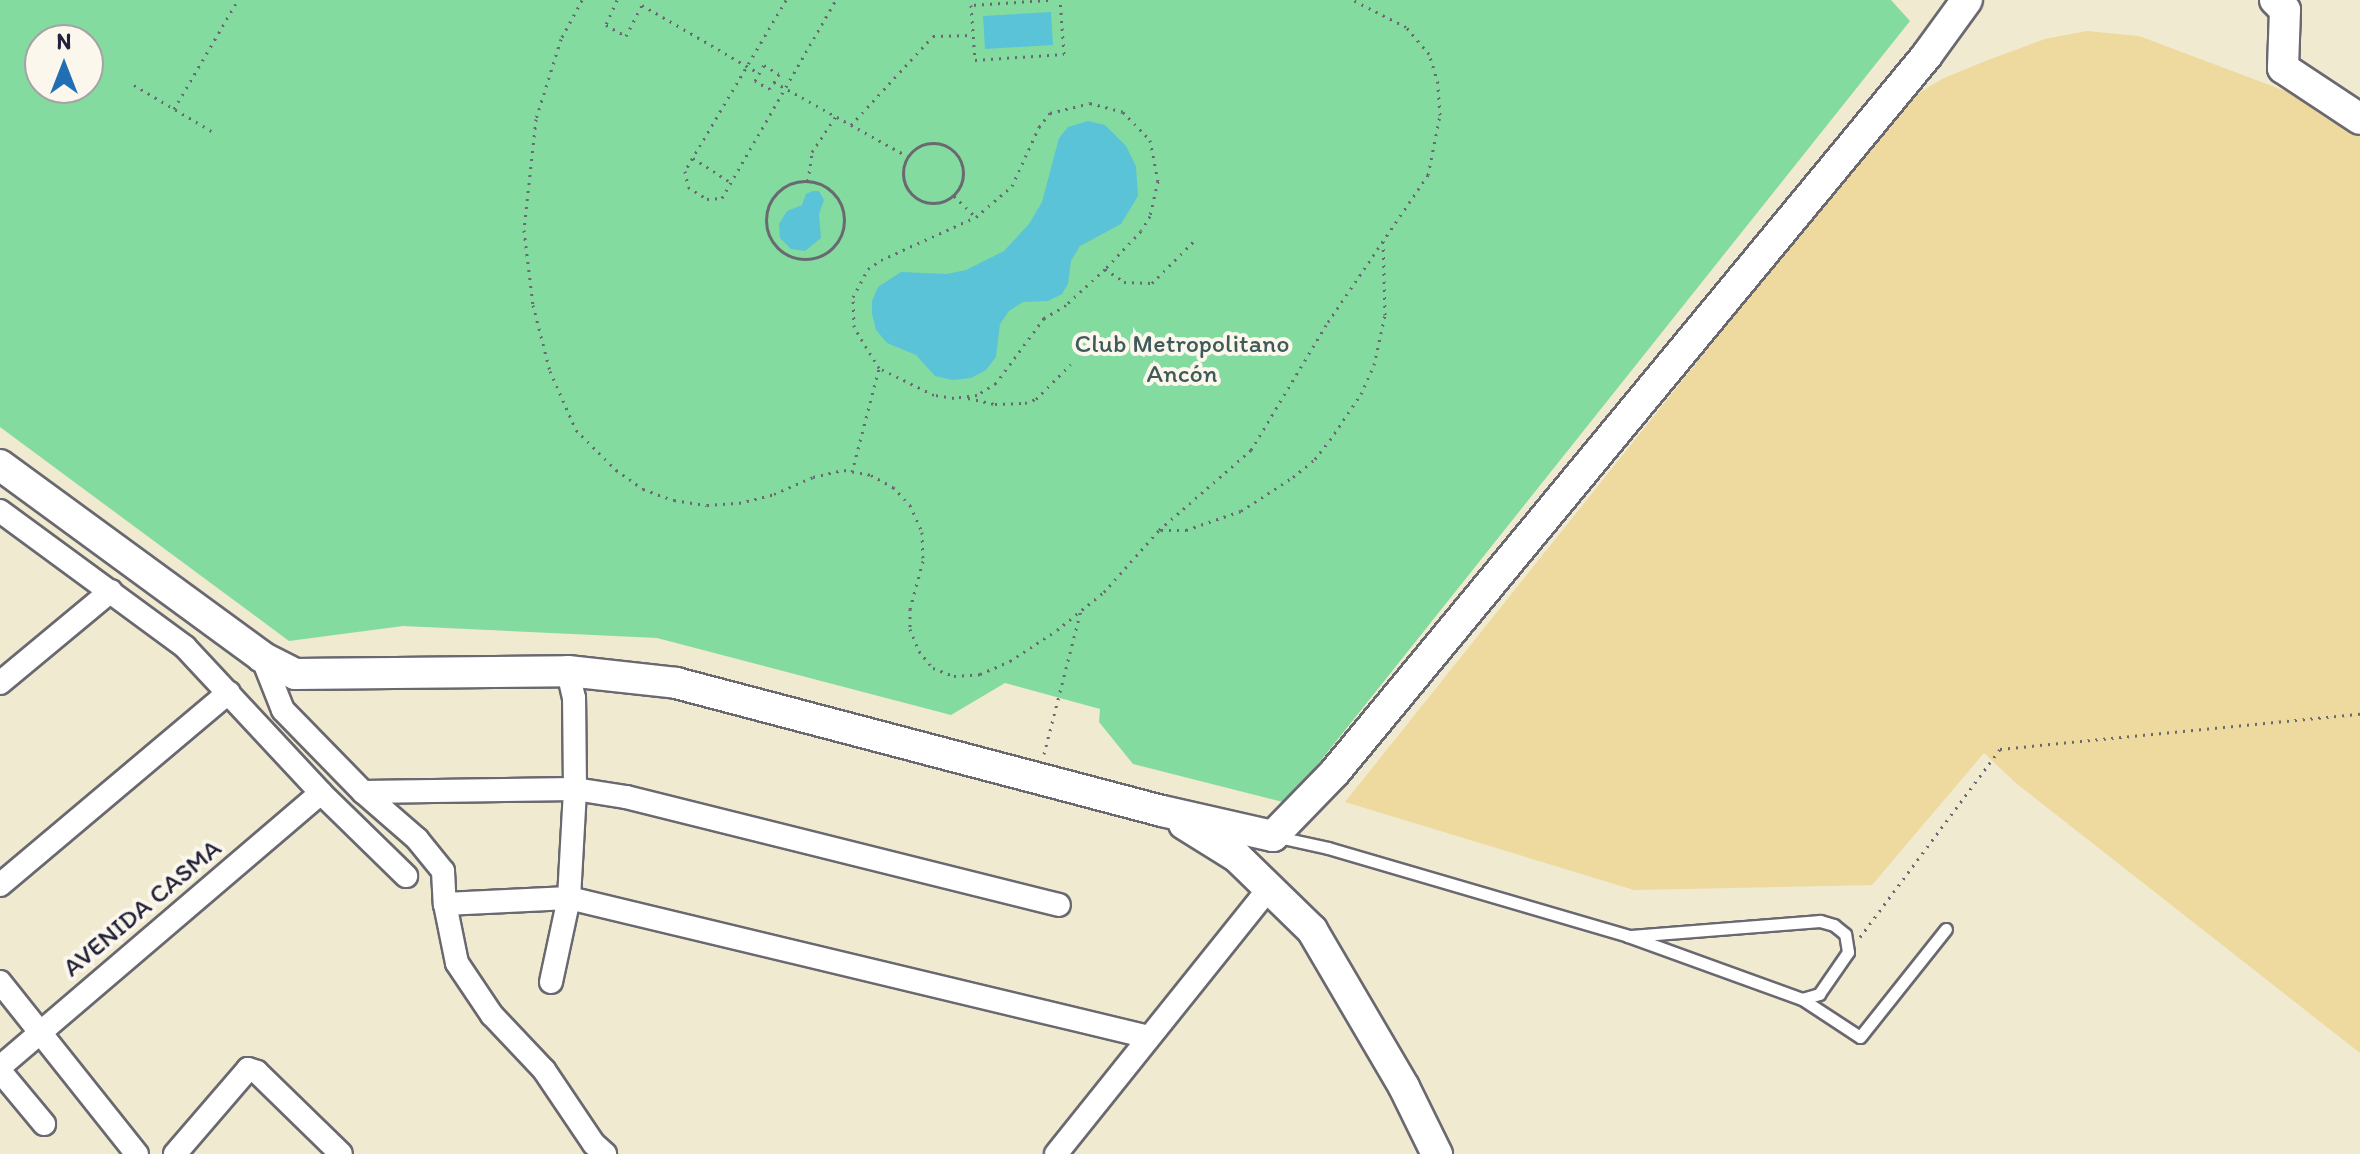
<!DOCTYPE html>
<html>
<head>
<meta charset="utf-8">
<style>
	body { margin:0 }
	#map { position:relative; width:2360px; height:1154px; overflow:hidden; background:#f0ead1; font-family:Itim,sans-serif }
	div>[style] { position:absolute }
	[style*='--x'] { left:calc(var(--x)*1px); top:calc(var(--y)*1px); width:calc(var(--w)*1px); rotate:calc(var(--a)*1deg) }
	.green>* { inset:0; background:#84db9f }
	.sand>* { inset:0; background:#eeda9e }
	.water>* { inset:0; background:#5bc3d7 }
	.path>* { height:3px; margin-top:-1.5px; transform-origin:0; background:repeating-linear-gradient(90deg,#6a6870 0 2px,transparent 0 8px) }
	.path>.ring { margin:-1.5px; padding:0; box-sizing:content-box; background:none; border:3px solid #6a6870; border-radius:50% }
	.roads { filter:drop-shadow(2px 0 #6a6870) drop-shadow(-2px 0 #6a6870) drop-shadow(0 2px #6a6870) drop-shadow(0 -2px #6a6870) }
	.lane>* { height:11px; margin:-5.5px; padding:0 5.5px; transform-origin:5.5px; border-radius:5.5px; background:#fff }
	.street>* { height:22px; margin:-11px; padding:0 11px; transform-origin:11px; border-radius:11px; background:#fff }
	.secondary>* { height:30px; margin:-15px; padding:0 15px; transform-origin:15px; border-radius:15px; background:#fff }
	span { translate:-50% -50%; white-space:nowrap; text-align:center; line-height:1.15; -webkit-text-stroke:8px #fbf7ec; paint-order:stroke }
	.park-label { font-size:26px; color:#3f5a59 }
	.street-label { font-size:26px; color:#22223b }
	.north { position:absolute; left:24px; top:24px; width:80px; height:80px; box-sizing:border-box; background:#fbf7ec; border:2px solid #a4a2a5; border-radius:50%; rotate:0deg; font-size:22px; font-weight:700; line-height:32px; text-align:center; color:#22223b }
	.north::after { content:''; display:block; margin:auto; width:28px; height:36px; background:#1f6fb2; clip-path:polygon(50% 0,100% 100%,50% 72%,0 100%) }
</style>
</head>
<body>
<div id="map">
	<div class="green">
		<div style="clip-path:polygon(evenodd,0 0,1891px 0,1910px 21px,1287px 803px,1133px 764px,1099px 722px,1100px 709px,1005px 683px,951px 715px,657px 638px,403px 626px,289px 641px,0 427px,0 0,40px 40px,88px 40px,88px 88px,40px 88px,40px 40px)"></div>
	</div>
	<div class="sand">
		<div style="clip-path:polygon(2087px 31px,2139px 36px,2296px 95px,2360px 123px,2360px 1053px,2017px 784px,1984px 753px,1872px 885px,1634px 890px,1345px 802px,1906px 101px,1942px 79px,1983px 62px,2045px 39px)"></div>
	</div>
	<div class="water">
		<div style="clip-path:polygon(1051px 12px,1053px 45px,985px 49px,983px 16px)"></div>
		<div style="clip-path:polygon(1088px 121px,1105px 125px,1126px 146px,1136px 166px,1138px 196px,1121px 224px,1080px 246px,1071px 261px,1068px 284px,1062px 294px,1048px 301px,1023px 302px,1009px 311px,1000px 324px,996px 357px,986px 370px,971px 378px,952px 380px,935px 376px,916px 355px,887px 343px,876px 330px,872px 314px,872px 301px,878px 287px,901px 272px,947px 274px,966px 270px,1004px 251px,1029px 224px,1042px 202px,1059px 138px,1068px 127px)"></div>
		<div style="clip-path:polygon(812px 191px,819px 191px,824px 200px,819px 214px,821px 238px,805px 251px,791px 249px,780px 238px,779px 224px,787px 211px,802px 205px,806px 194px)"></div>
	</div>
	<div class="path">
		<div style="--x:582;--y:0;--w:44;--a:118.3"></div>
		<div style="--x:561;--y:39;--w:84;--a:107.4"></div>
		<div style="--x:536;--y:119;--w:112;--a:96.2"></div>
		<div style="--x:524;--y:230;--w:76;--a:83.2"></div>
		<div style="--x:533;--y:305;--w:68;--a:75.6"></div>
		<div style="--x:550;--y:371;--w:64;--a:66.2"></div>
		<div style="--x:576;--y:430;--w:57;--a:45"></div>
		<div style="--x:616;--y:470;--w:33;--a:35"></div>
		<div style="--x:643;--y:489;--w:33;--a:20"></div>
		<div style="--x:674;--y:500;--w:33;--a:9"></div>
		<div style="--x:707;--y:505;--w:32;--a:-4"></div>
		<div style="--x:739;--y:503;--w:36;--a:-14"></div>
		<div style="--x:774;--y:494;--w:43;--a:-23.6"></div>
		<div style="--x:813;--y:477;--w:32;--a:-13"></div>
		<div style="--x:844;--y:470;--w:27;--a:10"></div>
		<div style="--x:871;--y:475;--w:25;--a:29"></div>
		<div style="--x:893;--y:487;--w:25;--a:47"></div>
		<div style="--x:910;--y:505;--w:30;--a:66"></div>
		<div style="--x:922;--y:532;--w:29;--a:88"></div>
		<div style="--x:923;--y:561;--w:50;--a:105.2"></div>
		<div style="--x:910;--y:609;--w:20;--a:90"></div>
		<div style="--x:910;--y:629;--w:24;--a:68"></div>
		<div style="--x:919;--y:651;--w:22;--a:51"></div>
		<div style="--x:933;--y:668;--w:22;--a:21"></div>
		<div style="--x:954;--y:676;--w:26;--a:-4"></div>
		<div style="--x:980;--y:674;--w:33;--a:-23"></div>
		<div style="--x:1010;--y:661;--w:56;--a:-33.4"></div>
		<div style="--x:1057;--y:630;--w:60;--a:-39"></div>
		<div style="--x:1104;--y:592;--w:83;--a:-48.4"></div>
		<div style="--x:1159;--y:530;--w:122;--a:-41"></div>
		<div style="--x:1251;--y:450;--w:149;--a:-59"></div>
		<div style="--x:1328;--y:322;--w:178;--a:-55.8"></div>
		<div style="--x:1428;--y:175;--w:61;--a:-78.7"></div>
		<div style="--x:1440;--y:115;--w:32;--a:-94"></div>
		<div style="--x:1438;--y:83;--w:30;--a:-107"></div>
		<div style="--x:1429;--y:54;--w:35;--a:-130"></div>
		<div style="--x:1406;--y:27;--w:59;--a:-153"></div>
		<div style="--x:617;--y:0;--w:27;--a:114"></div>
		<div style="--x:606;--y:25;--w:23;--a:29"></div>
		<div style="--x:626;--y:36;--w:35;--a:-63"></div>
		<div style="--x:642;--y:5;--w:135;--a:30.2"></div>
		<div style="--x:786;--y:0;--w:199;--a:120.6"></div>
		<div style="--x:685;--y:171;--w:16;--a:79"></div>
		<div style="--x:688;--y:187;--w:22;--a:32"></div>
		<div style="--x:707;--y:199;--w:15;--a:-4"></div>
		<div style="--x:722;--y:198;--w:228;--a:-60.1"></div>
		<div style="--x:1048;--y:0;--w:77;--a:176.3"></div>
		<div style="--x:971;--y:5;--w:55;--a:85.8"></div>
		<div style="--x:975;--y:60;--w:89;--a:-3.9"></div>
		<div style="--x:1064;--y:54;--w:54;--a:-94.2"></div>
		<div style="--x:764;--y:65;--w:17;--a:31"></div>
		<div style="--x:779;--y:74;--w:17;--a:121"></div>
		<div style="--x:770;--y:89;--w:17;--a:-152"></div>
		<div style="--x:755;--y:81;--w:18;--a:-61"></div>
		<div style="--x:774;--y:82;--w:152;--a:29.1"></div>
		<div style="--x:134;--y:85;--w:92;--a:30.7"></div>
		<div style="--x:1090;--y:103;--w:34;--a:15"></div>
		<div style="--x:1123;--y:112;--w:39;--a:46"></div>
		<div style="--x:1150;--y:140;--w:42;--a:79"></div>
		<div style="--x:1158;--y:181;--w:36;--a:103"></div>
		<div style="--x:1150;--y:216;--w:17;--a:121"></div>
		<div style="--x:1141;--y:231;--w:52;--a:133.5"></div>
		<div style="--x:1105;--y:269;--w:53;--a:137.3"></div>
		<div style="--x:1066;--y:305;--w:26;--a:149"></div>
		<div style="--x:1044;--y:318;--w:81;--a:126.4"></div>
		<div style="--x:996;--y:383;--w:22;--a:148"></div>
		<div style="--x:977;--y:395;--w:23;--a:173"></div>
		<div style="--x:954;--y:398;--w:20;--a:-171"></div>
		<div style="--x:934;--y:395;--w:61;--a:-153.9"></div>
		<div style="--x:879;--y:368;--w:48;--a:-121.4"></div>
		<div style="--x:854;--y:327;--w:30;--a:-92"></div>
		<div style="--x:853;--y:297;--w:32;--a:-62"></div>
		<div style="--x:868;--y:269;--w:16;--a:-35"></div>
		<div style="--x:881;--y:260;--w:104;--a:-24.4"></div>
		<div style="--x:976;--y:217;--w:48;--a:-40.7"></div>
		<div style="--x:1012;--y:186;--w:65;--a:-65.4"></div>
		<div style="--x:1039;--y:127;--w:18;--a:-52"></div>
		<div style="--x:1050;--y:113;--w:41;--a:-14"></div>
		<div style="--x:174;--y:109;--w:126;--a:-59.6"></div>
		<div style="--x:851;--y:125;--w:121;--a:-47.3"></div>
		<div style="--x:933;--y:36;--w:40;--a:-1.4"></div>
		<div class="ring" style="left:903px;top:143px;width:57px;height:57px"></div>
		<div style="--x:693;--y:158;--w:44;--a:33"></div>
		<div class="ring" style="left:766px;top:181px;width:75px;height:75px"></div>
		<div style="--x:808;--y:181;--w:29;--a:-82"></div>
		<div style="--x:812;--y:152;--w:43;--a:-56.3"></div>
		<div style="--x:954;--y:196;--w:30;--a:44"></div>
		<div style="--x:1105;--y:269;--w:23;--a:34"></div>
		<div style="--x:1124;--y:282;--w:28;--a:2"></div>
		<div style="--x:1152;--y:283;--w:62;--a:-45"></div>
		<div style="--x:968;--y:398;--w:28;--a:13"></div>
		<div style="--x:995;--y:404;--w:30;--a:-2"></div>
		<div style="--x:1025;--y:403;--w:12;--a:-20"></div>
		<div style="--x:1036;--y:399;--w:49;--a:-45"></div>
		<div style="--x:852;--y:472;--w:107;--a:-75.4"></div>
		<div style="--x:1161;--y:530;--w:25;--a:0"></div>
		<div style="--x:1186;--y:530;--w:58;--a:-19.1"></div>
		<div style="--x:1241;--y:511;--w:62;--a:-33.2"></div>
		<div style="--x:1293;--y:477;--w:28;--a:-39"></div>
		<div style="--x:1315;--y:459;--w:24;--a:-52"></div>
		<div style="--x:1330;--y:440;--w:55;--a:-56"></div>
		<div style="--x:1361;--y:394;--w:32;--a:-66"></div>
		<div style="--x:1374;--y:365;--w:51;--a:-77.6"></div>
		<div style="--x:1385;--y:315;--w:75;--a:-91.5"></div>
		<div style="--x:1044;--y:754;--w:149;--a:-75.6"></div>
		<div style="--x:1860;--y:937;--w:234;--a:-53.3"></div>
		<div style="--x:2000;--y:749;--w:362;--a:-5.6"></div>
	</div>
	<div class="roads">
		<div class="lane">
			<div style="--x:1278;--y:837;--w:51;--a:12.4"></div>
			<div style="--x:1328;--y:848;--w:313;--a:16.3"></div>
			<div style="--x:1628;--y:936;--w:185;--a:19.9"></div>
			<div style="--x:1802;--y:999;--w:18;--a:-16"></div>
			<div style="--x:1819;--y:994;--w:51;--a:-55.4"></div>
			<div style="--x:1848;--y:952;--w:18;--a:-99"></div>
			<div style="--x:1845;--y:934;--w:14;--a:-141"></div>
			<div style="--x:1834;--y:925;--w:15;--a:-164"></div>
			<div style="--x:1820;--y:921;--w:193;--a:175.5"></div>
			<div style="--x:1802;--y:999;--w:69;--a:33.2"></div>
			<div style="--x:1860;--y:1037;--w:138;--a:-51.5"></div>
		</div>
		<div class="street">
			<div style="--x:0;--y:511;--w:230;--a:36.3"></div>
			<div style="--x:185;--y:647;--w:200;--a:47"></div>
			<div style="--x:321;--y:793;--w:119;--a:44.3"></div>
			<div style="--x:262;--y:657;--w:57;--a:68.4"></div>
			<div style="--x:283;--y:710;--w:115;--a:45.7"></div>
			<div style="--x:363;--y:792;--w:72;--a:41"></div>
			<div style="--x:417;--y:839;--w:41;--a:50.9"></div>
			<div style="--x:443;--y:871;--w:33;--a:87"></div>
			<div style="--x:445;--y:904;--w:60;--a:78.5"></div>
			<div style="--x:457;--y:963;--w:63;--a:56.1"></div>
			<div style="--x:492;--y:1015;--w:76;--a:46.6"></div>
			<div style="--x:544;--y:1070;--w:89;--a:56"></div>
			<div style="--x:594;--y:1144;--w:15;--a:42"></div>
			<div style="--x:0;--y:683;--w:144;--a:-39.7"></div>
			<div style="--x:363;--y:792;--w:212;--a:-0.8"></div>
			<div style="--x:575;--y:789;--w:52;--a:8.9"></div>
			<div style="--x:626;--y:797;--w:446;--a:14"></div>
			<div style="--x:0;--y:885;--w:299;--a:-40.1"></div>
			<div style="--x:445;--y:904;--w:124;--a:-2.8"></div>
			<div style="--x:569;--y:898;--w:596;--a:13.48"></div>
			<div style="--x:0;--y:982;--w:220;--a:51.5"></div>
			<div style="--x:551;--y:982;--w:86;--a:-77.9"></div>
			<div style="--x:569;--y:898;--w:109;--a:-86.8"></div>
			<div style="--x:575;--y:789;--w:91;--a:-90.6"></div>
			<div style="--x:574;--y:698;--w:28;--a:-103"></div>
			<div style="--x:0;--y:1067;--w:422;--a:-40.5"></div>
			<div style="--x:0;--y:1071;--w:69;--a:50.3"></div>
			<div style="--x:175;--y:1154;--w:112;--a:-49.3"></div>
			<div style="--x:248;--y:1069;--w:9;--a:18"></div>
			<div style="--x:257;--y:1072;--w:117;--a:44.3"></div>
			<div style="--x:1056;--y:1154;--w:341;--a:-51.3"></div>
		</div>
		<div class="secondary">
			<div style="--x:2275;--y:0;--w:14;--a:45"></div>
			<div style="--x:2285;--y:10;--w:58;--a:92"></div>
			<div style="--x:2283;--y:68;--w:92;--a:33.5"></div>
			<div style="--x:0;--y:465;--w:325;--a:36.2"></div>
			<div style="--x:262;--y:657;--w:37;--a:27"></div>
			<div style="--x:295;--y:674;--w:273;--a:-0.6"></div>
			<div style="--x:568;--y:671;--w:109;--a:6.3"></div>
			<div style="--x:676;--y:683;--w:503;--a:14.76"></div>
			<div style="--x:1162;--y:811;--w:114;--a:12.7"></div>
			<div style="--x:1273;--y:836;--w:89;--a:-45.9"></div>
			<div style="--x:1335;--y:772;--w:930;--a:-50.45"></div>
			<div style="--x:1927;--y:55;--w:68;--a:-54"></div>
			<div style="--x:1184;--y:824;--w:62;--a:31.9"></div>
			<div style="--x:1237;--y:857;--w:105;--a:44.2"></div>
			<div style="--x:1312;--y:930;--w:182;--a:59.6"></div>
			<div style="--x:1404;--y:1087;--w:75;--a:63.8"></div>
		</div>
	</div>
	<div class="park-label">
		<span style="left:1182px;top:359px">Club Metropolitano<br>Ancón</span>
	</div>
	<div class="street-label">
		<span style="left:142px;top:908px;rotate:-40deg">AVENIDA CASMA</span>
	</div>
	<div class="north">N</div>
</div>
</body>
</html>
